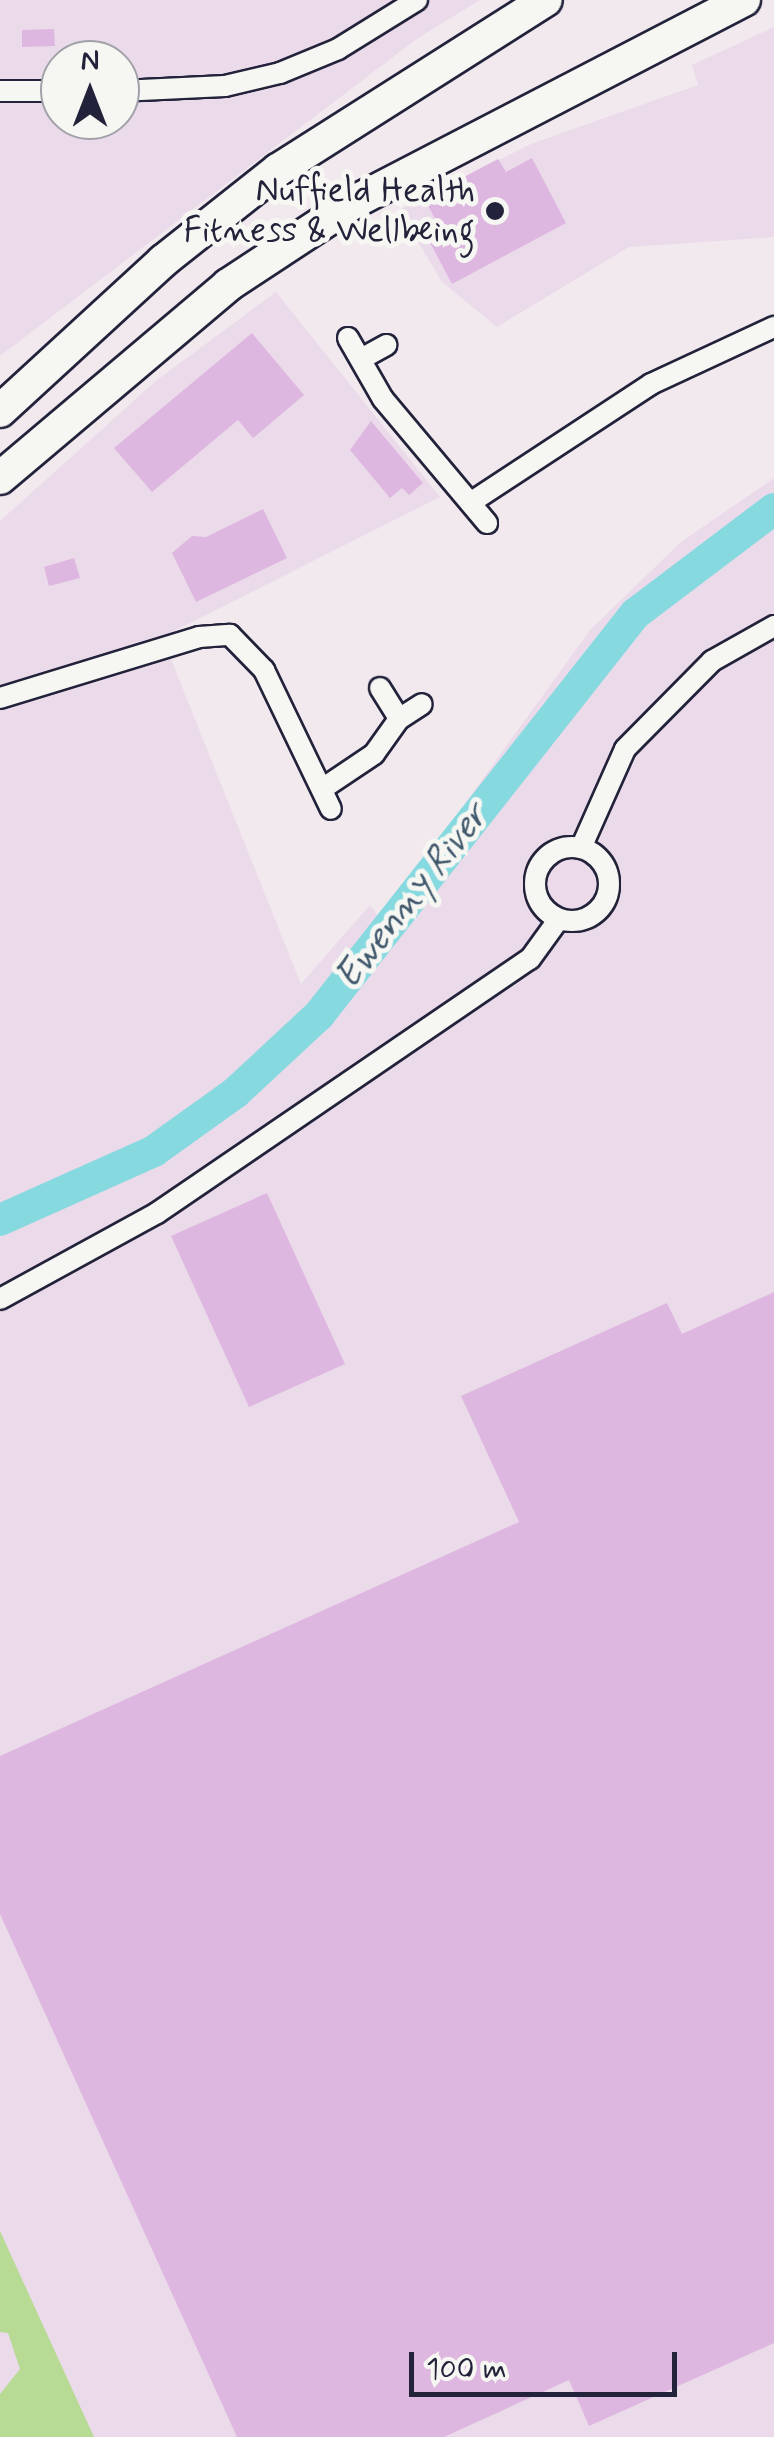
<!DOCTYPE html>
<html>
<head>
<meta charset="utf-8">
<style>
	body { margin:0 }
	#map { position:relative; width:774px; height:2437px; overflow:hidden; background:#f1e9ee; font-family:Mynerve,sans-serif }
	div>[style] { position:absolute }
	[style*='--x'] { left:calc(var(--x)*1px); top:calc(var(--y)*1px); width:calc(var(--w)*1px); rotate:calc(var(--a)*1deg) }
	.built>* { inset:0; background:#ebdaea }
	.green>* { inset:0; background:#b7da94 }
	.river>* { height:32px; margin:-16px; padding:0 16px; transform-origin:16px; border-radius:16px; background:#87d9e0 }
	.building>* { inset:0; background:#deb7e0 }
	.roads { filter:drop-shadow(2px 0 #22223b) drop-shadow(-2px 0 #22223b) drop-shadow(0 2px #22223b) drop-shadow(0 -2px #22223b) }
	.street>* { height:20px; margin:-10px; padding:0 10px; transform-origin:10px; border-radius:10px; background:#f6f6f2 }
	.street>.ring { margin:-10px; padding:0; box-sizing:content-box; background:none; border:20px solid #f6f6f2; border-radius:50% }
	.primary>* { height:32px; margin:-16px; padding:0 16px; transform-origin:16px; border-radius:16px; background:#f6f6f2 }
	.dots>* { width:28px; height:28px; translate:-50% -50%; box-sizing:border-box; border:5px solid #f6f6f2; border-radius:50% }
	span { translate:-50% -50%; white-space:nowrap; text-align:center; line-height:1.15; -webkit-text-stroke:10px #f6f6f2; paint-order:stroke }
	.poi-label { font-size:35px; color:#22223b }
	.right { translate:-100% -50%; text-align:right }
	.water-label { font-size:38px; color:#40596d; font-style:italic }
	.north { position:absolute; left:40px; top:40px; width:100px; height:100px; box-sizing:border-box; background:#f6f6f2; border:2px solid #a1a1a9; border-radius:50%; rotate:0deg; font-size:28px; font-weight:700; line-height:40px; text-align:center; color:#22223b }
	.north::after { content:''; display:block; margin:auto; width:35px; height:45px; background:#22223b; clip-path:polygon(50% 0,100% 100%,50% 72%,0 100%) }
	.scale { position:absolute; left:409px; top:2352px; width:268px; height:45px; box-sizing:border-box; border:5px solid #22223b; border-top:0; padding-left:12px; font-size:30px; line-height:35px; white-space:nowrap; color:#22223b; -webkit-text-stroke:8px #f6f6f2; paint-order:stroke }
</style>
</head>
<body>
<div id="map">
	<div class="built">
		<div style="clip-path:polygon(evenodd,0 0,480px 0,418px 38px,0 356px,0 0,60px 60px,120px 60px,120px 120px,60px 120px,60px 60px)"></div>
		<div style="clip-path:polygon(774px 27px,774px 237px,629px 247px,497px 327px,442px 282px,399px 210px,531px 144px,698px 85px,692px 65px)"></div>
		<div style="clip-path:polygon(276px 292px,440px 497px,162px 637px,301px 984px,370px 905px,381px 920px,590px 630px,681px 542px,774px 478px,774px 2437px,0 2437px,0 521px,157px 380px)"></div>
	</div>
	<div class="green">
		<div style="clip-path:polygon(0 2231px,94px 2437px,0 2437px,0 2394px,20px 2369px,8px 2333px,0 2332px)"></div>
	</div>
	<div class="river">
		<div style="--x:0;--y:1220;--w:169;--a:-24.1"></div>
		<div style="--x:154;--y:1151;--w:100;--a:-35.6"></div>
		<div style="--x:235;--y:1093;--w:115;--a:-42.9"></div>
		<div style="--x:319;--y:1015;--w:511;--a:-51.76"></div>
		<div style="--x:635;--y:614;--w:174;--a:-37.1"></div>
	</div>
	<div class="building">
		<div style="clip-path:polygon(54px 29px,55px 46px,22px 47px,22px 30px)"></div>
		<div style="clip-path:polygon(532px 158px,566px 223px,452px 284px,427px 237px,441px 230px,424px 198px,498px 159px,506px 172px)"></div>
		<div style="clip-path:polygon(252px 333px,304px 395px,253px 438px,238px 420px,152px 492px,114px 448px)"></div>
		<div style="clip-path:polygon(371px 421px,423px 483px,409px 495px,402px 488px,390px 498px,350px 450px)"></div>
		<div style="clip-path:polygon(263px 509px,287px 558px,196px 602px,172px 553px,192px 536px,206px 537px)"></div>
		<div style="clip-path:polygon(74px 558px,80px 578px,49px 586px,44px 567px)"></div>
		<div style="clip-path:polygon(267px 1193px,345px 1364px,249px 1407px,171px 1236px)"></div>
		<div style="clip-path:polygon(774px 1292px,774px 2343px,589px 2426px,569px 2380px,444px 2437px,237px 2437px,0 1914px,0 1756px,519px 1522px,461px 1396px,667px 1303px,682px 1334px)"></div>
	</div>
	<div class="roads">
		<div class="street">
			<div style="--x:0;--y:91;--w:60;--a:0"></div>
			<div style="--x:120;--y:91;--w:105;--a:-2.7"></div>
			<div style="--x:225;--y:86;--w:57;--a:-13.3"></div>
			<div style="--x:280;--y:73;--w:63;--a:-22.5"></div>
			<div style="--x:338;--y:49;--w:93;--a:-31.8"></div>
			<div style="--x:348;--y:338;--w:70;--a:60.2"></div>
			<div style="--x:383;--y:399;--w:162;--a:50"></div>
			<div style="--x:361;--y:359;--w:29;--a:-29"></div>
			<div style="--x:473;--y:501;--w:213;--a:-33.3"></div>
			<div style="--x:651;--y:384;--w:136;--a:-24.9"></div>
			<div style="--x:380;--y:688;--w:36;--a:58"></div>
			<div style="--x:0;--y:698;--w:208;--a:-17"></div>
			<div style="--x:199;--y:637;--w:31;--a:-4"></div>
			<div style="--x:230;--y:635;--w:49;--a:45.8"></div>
			<div style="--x:264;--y:670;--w:154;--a:64.3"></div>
			<div style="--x:322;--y:789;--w:63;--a:-33.9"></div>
			<div style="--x:374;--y:754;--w:43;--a:-54.5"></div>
			<div style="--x:399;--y:719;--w:27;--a:-33"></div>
			<div class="ring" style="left:535px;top:847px;width:54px;height:54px"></div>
			<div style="--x:581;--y:848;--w:108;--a:-66"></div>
			<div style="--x:625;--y:749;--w:124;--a:-45.3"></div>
			<div style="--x:712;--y:661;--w:71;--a:-29.4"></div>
			<div style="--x:0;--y:1299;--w:179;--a:-28.7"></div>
			<div style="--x:157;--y:1213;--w:451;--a:-34.3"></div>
			<div style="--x:530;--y:959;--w:49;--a:-54.1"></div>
		</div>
		<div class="primary">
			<div style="--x:0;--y:411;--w:222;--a:-42.6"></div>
			<div style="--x:163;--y:261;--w:147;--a:-38.4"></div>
			<div style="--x:278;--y:170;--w:317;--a:-32.4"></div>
			<div style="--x:0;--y:478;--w:299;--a:-40.2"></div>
			<div style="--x:228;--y:285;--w:153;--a:-33.3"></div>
			<div style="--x:356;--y:201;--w:437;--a:-27.4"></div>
		</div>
	</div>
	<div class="dots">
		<div style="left:495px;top:211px;background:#22223b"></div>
	</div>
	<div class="poi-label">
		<span class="right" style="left:475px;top:211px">Nuffield Health<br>Fitness &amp; Wellbeing</span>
	</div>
	<div class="water-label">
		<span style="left:412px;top:897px;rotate:-52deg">Ewenny River</span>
	</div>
	<div class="north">N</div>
	<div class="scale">100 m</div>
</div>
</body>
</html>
